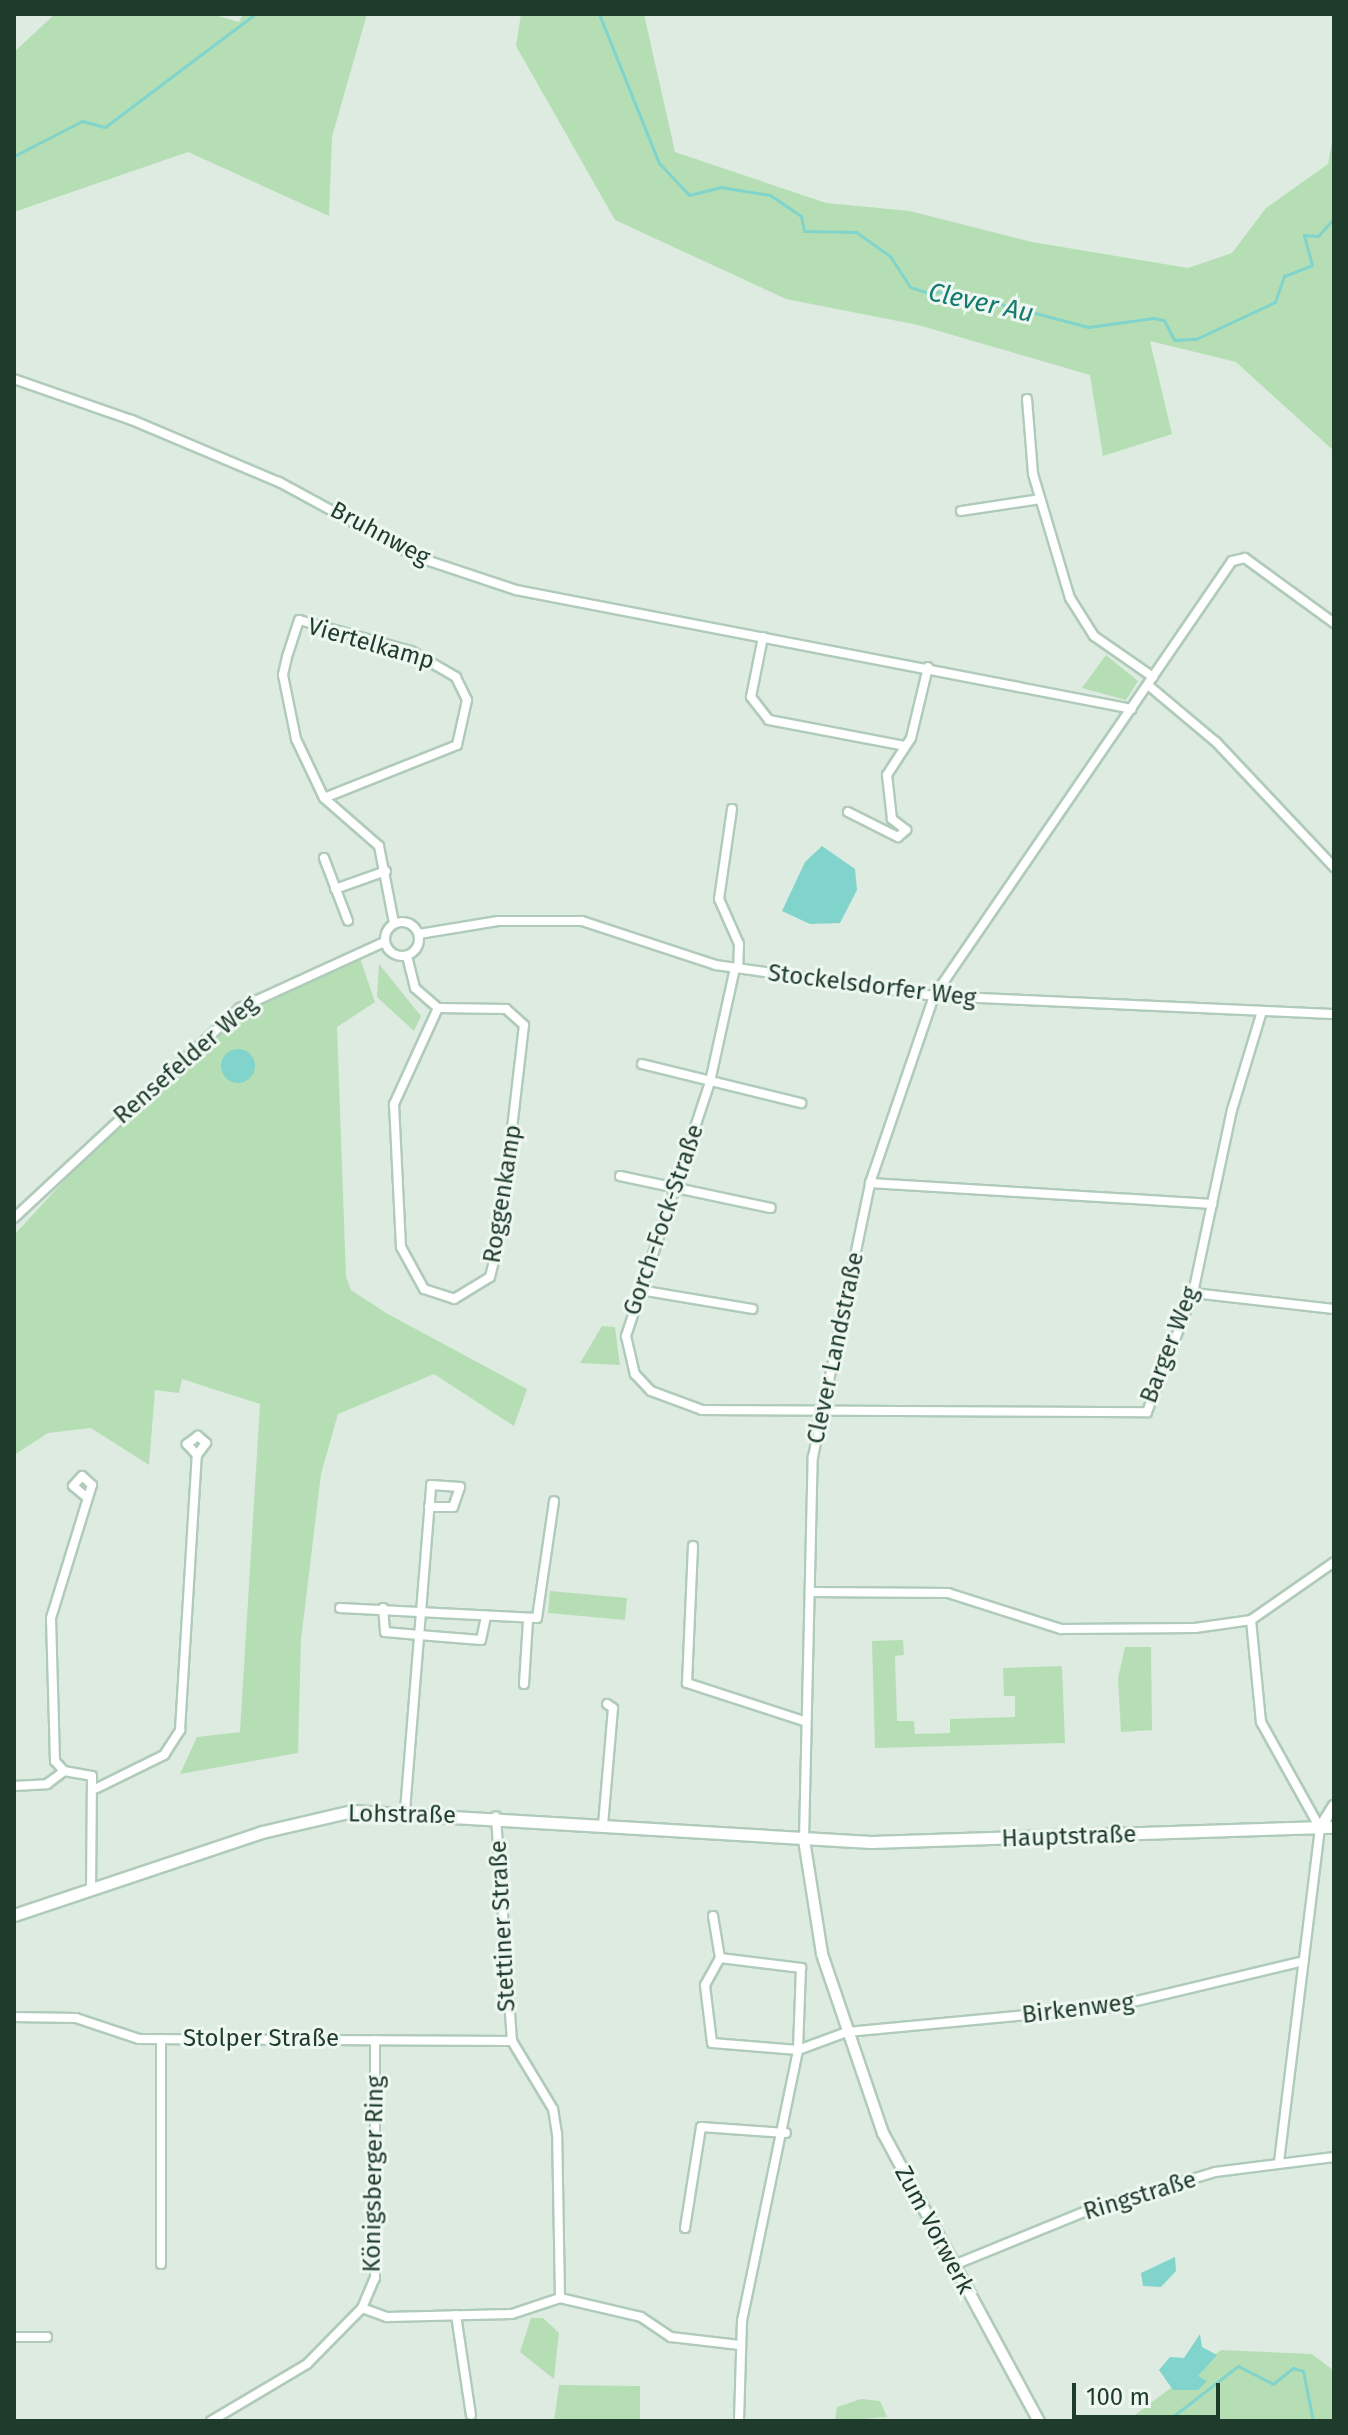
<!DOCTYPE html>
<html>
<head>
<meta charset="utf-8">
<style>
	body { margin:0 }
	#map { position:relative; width:1348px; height:2435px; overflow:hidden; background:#deebe1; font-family:"Fira Sans",sans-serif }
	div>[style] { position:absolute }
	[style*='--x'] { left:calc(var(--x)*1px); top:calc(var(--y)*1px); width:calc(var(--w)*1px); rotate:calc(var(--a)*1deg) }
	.green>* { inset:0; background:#b5deb5 }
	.water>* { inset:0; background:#81d4cb }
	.round { border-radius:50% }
	.stream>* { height:3px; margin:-1.5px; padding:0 1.5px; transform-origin:1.5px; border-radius:1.5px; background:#81d4cb }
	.roads { filter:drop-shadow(2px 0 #b0cbba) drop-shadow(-2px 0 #b0cbba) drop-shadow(0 2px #b0cbba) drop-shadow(0 -2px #b0cbba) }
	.minor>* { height:8px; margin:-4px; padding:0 4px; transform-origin:4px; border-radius:4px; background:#fff }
	.minor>.ring { margin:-4px; padding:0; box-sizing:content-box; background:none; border:8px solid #fff; border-radius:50% }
	.tertiary>* { height:10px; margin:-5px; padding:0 5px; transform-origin:5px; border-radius:5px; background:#fff }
	.secondary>* { height:11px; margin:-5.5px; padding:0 5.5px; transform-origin:5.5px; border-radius:5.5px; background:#fff }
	span { translate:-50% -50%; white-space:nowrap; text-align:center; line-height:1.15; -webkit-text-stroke:6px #eef7f0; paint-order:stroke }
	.street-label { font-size:24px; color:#1e3b2c }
	.water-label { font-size:26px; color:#157a70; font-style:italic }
	.frame { position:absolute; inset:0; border:16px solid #1e3b2c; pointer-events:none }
	.scale { position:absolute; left:1072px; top:2383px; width:148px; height:36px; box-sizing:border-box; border:4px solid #1e3b2c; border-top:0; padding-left:10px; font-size:24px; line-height:28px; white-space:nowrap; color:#1e3b2c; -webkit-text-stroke:6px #eef7f0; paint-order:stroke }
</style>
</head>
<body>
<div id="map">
	<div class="green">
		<div style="clip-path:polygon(55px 14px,211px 14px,239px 22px,243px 14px,367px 14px,332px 137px,329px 216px,188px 152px,14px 212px,14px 52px)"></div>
		<div style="clip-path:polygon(521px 14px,644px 14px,675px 152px,826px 203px,910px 211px,1032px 242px,1188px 268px,1232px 253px,1266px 208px,1328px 164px,1334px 132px,1334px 451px,1236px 362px,1150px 341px,1172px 434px,1103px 456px,1090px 375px,918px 325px,786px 299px,615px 220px,516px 46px)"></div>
		<div style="clip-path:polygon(1106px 655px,1138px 681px,1126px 700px,1082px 688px)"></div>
		<div style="clip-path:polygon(358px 952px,375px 1002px,337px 1027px,346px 1277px,351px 1290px,386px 1313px,527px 1389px,514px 1426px,434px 1374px,338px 1414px,321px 1474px,301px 1640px,298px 1753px,180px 1774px,197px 1737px,240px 1732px,260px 1404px,182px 1379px,179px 1393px,155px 1390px,149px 1465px,91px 1428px,48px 1433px,14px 1455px,14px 1235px,169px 1067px,285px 982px)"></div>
		<div style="clip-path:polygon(379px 964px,421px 1016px,414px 1031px,377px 997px)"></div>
		<div style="clip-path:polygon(602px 1326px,615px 1327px,620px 1365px,580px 1363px)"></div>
		<div style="clip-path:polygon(550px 1591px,627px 1598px,625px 1620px,548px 1613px)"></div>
		<div style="clip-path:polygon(903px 1640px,904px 1655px,895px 1656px,897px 1721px,914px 1721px,915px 1734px,950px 1733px,950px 1719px,1015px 1717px,1015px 1696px,1004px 1696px,1003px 1668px,1062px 1666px,1065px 1743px,875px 1748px,872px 1641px)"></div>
		<div style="clip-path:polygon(1125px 1647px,1151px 1647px,1152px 1730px,1121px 1732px,1118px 1678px)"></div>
		<div style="clip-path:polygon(531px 2318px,543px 2318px,559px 2333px,554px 2379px,520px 2352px)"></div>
		<div style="clip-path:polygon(1221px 2350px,1312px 2354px,1334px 2371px,1334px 2421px,1127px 2421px)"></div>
		<div style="clip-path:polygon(559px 2385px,640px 2386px,640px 2421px,554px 2421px)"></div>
		<div style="clip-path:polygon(861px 2399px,880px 2401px,887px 2417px,835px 2421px,837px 2407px)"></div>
	</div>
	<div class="water">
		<div style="clip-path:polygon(822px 846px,855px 869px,857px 890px,840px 923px,810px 924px,782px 911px,805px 862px)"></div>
		<div class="round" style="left:221px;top:1049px;width:34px;height:34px"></div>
		<div style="clip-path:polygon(1175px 2257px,1176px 2271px,1161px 2287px,1143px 2286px,1141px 2273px)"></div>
		<div style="clip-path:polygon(1200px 2334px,1202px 2347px,1217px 2355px,1198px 2376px,1207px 2381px,1198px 2390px,1173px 2390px,1159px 2370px,1170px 2357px,1184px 2358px)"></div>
	</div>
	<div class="stream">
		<div style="--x:599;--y:14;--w:161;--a:68.1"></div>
		<div style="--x:659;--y:163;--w:44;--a:46.8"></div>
		<div style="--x:689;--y:195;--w:32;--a:-14"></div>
		<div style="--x:720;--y:187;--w:51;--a:9.1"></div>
		<div style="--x:770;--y:195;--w:37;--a:34"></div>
		<div style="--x:801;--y:216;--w:15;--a:79"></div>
		<div style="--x:804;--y:231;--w:52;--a:1.1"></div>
		<div style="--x:856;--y:232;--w:42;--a:35.2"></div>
		<div style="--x:890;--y:256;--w:37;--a:57"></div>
		<div style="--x:910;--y:287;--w:19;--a:18"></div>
		<div style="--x:928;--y:293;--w:22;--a:-5"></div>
		<div style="--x:950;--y:291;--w:143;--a:14.6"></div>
		<div style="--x:1088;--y:327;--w:66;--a:-7.9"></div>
		<div style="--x:1153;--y:318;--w:11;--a:10"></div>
		<div style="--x:1164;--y:320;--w:22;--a:63"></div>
		<div style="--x:1174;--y:340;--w:22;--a:-3"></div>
		<div style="--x:1196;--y:339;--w:87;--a:-25.1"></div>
		<div style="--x:1275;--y:302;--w:28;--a:-71"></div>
		<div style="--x:1284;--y:276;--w:30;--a:-21"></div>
		<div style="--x:1312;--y:265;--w:31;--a:-105"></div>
		<div style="--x:1304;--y:235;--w:14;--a:4"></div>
		<div style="--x:1318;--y:236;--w:24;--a:-48"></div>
		<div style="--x:14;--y:156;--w:76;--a:-27.2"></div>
		<div style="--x:82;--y:121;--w:24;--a:15"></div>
		<div style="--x:105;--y:127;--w:188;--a:-37"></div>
		<div style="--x:1167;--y:2421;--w:90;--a:-37.8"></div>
		<div style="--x:1238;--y:2366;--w:39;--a:27"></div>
		<div style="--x:1273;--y:2384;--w:26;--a:-39"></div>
		<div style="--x:1293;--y:2368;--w:10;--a:17"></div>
		<div style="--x:1303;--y:2371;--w:51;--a:78.7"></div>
	</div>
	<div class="roads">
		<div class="minor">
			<div style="--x:14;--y:379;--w:125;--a:19.2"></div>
			<div style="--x:132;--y:420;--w:160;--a:22.9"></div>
			<div style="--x:279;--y:482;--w:157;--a:28.5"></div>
			<div style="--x:417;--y:557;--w:104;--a:18.4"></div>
			<div style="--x:516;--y:590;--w:627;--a:10.93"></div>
			<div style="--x:1027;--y:399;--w:75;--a:85.4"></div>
			<div style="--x:1033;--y:474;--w:129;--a:73.4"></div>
			<div style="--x:1070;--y:598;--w:45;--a:57.7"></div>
			<div style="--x:1094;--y:636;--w:72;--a:34.8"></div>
			<div style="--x:961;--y:511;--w:80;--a:-8.6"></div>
			<div style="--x:763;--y:637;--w:61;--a:101.3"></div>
			<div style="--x:751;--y:697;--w:29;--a:52"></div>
			<div style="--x:769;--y:720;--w:138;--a:10.8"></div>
			<div style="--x:1148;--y:685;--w:89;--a:40"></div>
			<div style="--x:1216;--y:742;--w:172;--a:46.7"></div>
			<div style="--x:324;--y:798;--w:143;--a:-21.7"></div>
			<div style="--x:457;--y:745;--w:46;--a:-77.5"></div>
			<div style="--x:467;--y:700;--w:25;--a:-116"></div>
			<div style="--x:456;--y:677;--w:52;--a:-150"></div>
			<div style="--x:411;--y:651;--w:116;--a:-164.5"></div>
			<div style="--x:299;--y:620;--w:39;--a:108"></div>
			<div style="--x:287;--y:657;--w:18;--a:103"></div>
			<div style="--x:283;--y:675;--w:65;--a:78.5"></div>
			<div style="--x:296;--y:739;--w:65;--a:64.6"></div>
			<div style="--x:324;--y:798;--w:73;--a:41.1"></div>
			<div style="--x:379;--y:846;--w:78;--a:79"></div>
			<div style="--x:732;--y:809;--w:91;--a:98.2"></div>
			<div style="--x:719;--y:899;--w:49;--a:66"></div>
			<div style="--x:739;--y:944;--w:24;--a:92"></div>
			<div style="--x:848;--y:812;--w:56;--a:26.6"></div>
			<div style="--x:898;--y:837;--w:11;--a:-41"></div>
			<div style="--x:906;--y:830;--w:18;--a:-142"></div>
			<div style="--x:892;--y:819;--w:44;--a:-96.5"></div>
			<div style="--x:887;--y:775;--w:44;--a:-57"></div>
			<div style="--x:911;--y:738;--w:73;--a:-76.5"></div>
			<div style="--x:324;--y:858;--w:67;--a:69.1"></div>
			<div style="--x:335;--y:889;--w:54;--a:-19.4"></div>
			<div class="ring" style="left:385px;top:922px;width:26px;height:26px"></div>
			<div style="--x:419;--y:934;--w:80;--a:-9.3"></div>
			<div style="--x:498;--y:921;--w:84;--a:0"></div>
			<div style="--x:582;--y:921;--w:141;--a:18.2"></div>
			<div style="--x:716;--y:965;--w:220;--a:8.1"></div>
			<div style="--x:934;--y:996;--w:400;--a:2.6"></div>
			<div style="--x:407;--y:956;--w:33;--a:76"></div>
			<div style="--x:415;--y:988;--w:30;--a:41"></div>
			<div style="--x:438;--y:1008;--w:106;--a:114.6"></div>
			<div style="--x:394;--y:1104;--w:143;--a:87.2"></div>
			<div style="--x:401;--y:1247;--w:48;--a:61.3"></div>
			<div style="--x:424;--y:1289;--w:32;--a:18"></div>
			<div style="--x:454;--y:1299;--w:42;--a:-31.4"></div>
			<div style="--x:490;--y:1277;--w:37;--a:-76"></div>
			<div style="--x:499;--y:1241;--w:217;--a:-83.4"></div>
			<div style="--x:524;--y:1025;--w:24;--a:-138"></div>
			<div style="--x:506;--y:1009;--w:68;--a:-179.2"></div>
			<div style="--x:735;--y:968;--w:117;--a:102.4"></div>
			<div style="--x:710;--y:1082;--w:268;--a:108.3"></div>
			<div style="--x:626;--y:1336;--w:39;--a:77"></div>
			<div style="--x:635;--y:1374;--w:23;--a:47"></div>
			<div style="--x:651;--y:1391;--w:54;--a:20.4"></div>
			<div style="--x:702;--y:1410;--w:445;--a:0.3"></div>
			<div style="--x:1147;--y:1412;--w:128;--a:-68.9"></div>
			<div style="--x:1193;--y:1293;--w:187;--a:-78"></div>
			<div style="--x:1232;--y:1110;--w:103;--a:-73.1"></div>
			<div style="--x:642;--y:1064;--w:164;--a:13.8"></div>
			<div style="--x:620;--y:1176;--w:154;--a:12"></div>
			<div style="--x:870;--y:1183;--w:343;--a:3.5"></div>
			<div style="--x:14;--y:1218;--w:309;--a:-42.9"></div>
			<div style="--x:240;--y:1008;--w:158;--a:-24.6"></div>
			<div style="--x:640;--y:1290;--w:114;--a:9.6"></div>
			<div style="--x:1193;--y:1293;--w:142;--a:6.5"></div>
			<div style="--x:693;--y:1546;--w:137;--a:92.5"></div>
			<div style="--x:687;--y:1683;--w:123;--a:18"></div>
			<div style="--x:810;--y:1592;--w:138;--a:0.4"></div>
			<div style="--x:948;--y:1593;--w:119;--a:17.7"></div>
			<div style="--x:1061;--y:1629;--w:134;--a:-0.4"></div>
			<div style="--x:1195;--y:1628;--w:57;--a:-8.1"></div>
			<div style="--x:1251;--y:1620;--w:101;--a:-34.9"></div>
			<div style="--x:340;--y:1608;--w:197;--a:2.9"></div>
			<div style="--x:537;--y:1618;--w:118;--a:-81.7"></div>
			<div style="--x:383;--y:1608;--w:24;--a:85"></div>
			<div style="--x:385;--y:1632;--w:34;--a:5"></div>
			<div style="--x:419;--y:1635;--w:62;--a:4.6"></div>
			<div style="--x:481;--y:1640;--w:25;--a:-78"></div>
			<div style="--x:1251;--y:1620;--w:102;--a:84.4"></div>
			<div style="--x:1261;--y:1722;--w:121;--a:60.9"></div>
			<div style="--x:1320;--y:1828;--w:335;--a:97"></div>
			<div style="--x:524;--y:1684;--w:64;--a:-86.4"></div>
			<div style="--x:64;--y:1771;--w:13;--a:-132"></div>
			<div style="--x:55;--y:1761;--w:143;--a:-91.6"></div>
			<div style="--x:51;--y:1618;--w:139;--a:-72.9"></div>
			<div style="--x:92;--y:1485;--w:13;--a:-138"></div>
			<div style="--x:82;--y:1476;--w:13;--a:132"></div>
			<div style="--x:73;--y:1486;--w:14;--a:39"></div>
			<div style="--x:14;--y:1786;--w:33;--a:-3"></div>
			<div style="--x:47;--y:1784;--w:21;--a:-37"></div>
			<div style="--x:64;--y:1771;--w:28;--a:10"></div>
			<div style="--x:92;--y:1776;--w:114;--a:90.5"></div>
			<div style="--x:97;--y:1788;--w:75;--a:-26.2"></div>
			<div style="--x:164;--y:1755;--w:30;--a:-57"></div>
			<div style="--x:180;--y:1730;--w:276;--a:-86.5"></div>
			<div style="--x:197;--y:1455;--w:15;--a:-53"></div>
			<div style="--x:206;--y:1443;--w:11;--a:-139"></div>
			<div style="--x:198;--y:1436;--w:14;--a:144"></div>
			<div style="--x:187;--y:1444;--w:15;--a:48"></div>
			<div style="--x:405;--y:1811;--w:327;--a:-85.4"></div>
			<div style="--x:431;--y:1485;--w:29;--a:4"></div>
			<div style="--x:460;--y:1487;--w:21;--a:109"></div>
			<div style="--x:453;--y:1507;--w:24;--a:180"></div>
			<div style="--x:603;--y:1825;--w:117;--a:-85.1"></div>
			<div style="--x:613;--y:1708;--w:7;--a:-146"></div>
			<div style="--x:804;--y:1840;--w:383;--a:-88.7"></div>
			<div style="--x:813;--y:1457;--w:280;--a:-78.2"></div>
			<div style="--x:870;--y:1183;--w:198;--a:-71.1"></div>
			<div style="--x:934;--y:996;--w:527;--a:-55.59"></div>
			<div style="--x:1232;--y:561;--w:13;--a:-13"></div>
			<div style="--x:1245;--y:558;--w:110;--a:36.1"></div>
			<div style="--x:713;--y:1916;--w:43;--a:80.5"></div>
			<div style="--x:720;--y:1958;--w:82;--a:7"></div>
			<div style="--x:801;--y:1968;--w:82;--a:92.1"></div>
			<div style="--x:798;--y:2050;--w:86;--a:-175.3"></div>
			<div style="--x:712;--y:2043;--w:58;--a:-96.9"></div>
			<div style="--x:705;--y:1985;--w:31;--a:-61"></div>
			<div style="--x:14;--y:2017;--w:62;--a:0.9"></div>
			<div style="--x:76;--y:2018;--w:66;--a:18.4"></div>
			<div style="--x:139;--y:2039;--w:373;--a:0.3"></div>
			<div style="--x:161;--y:2039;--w:225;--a:90"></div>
			<div style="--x:685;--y:2228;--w:102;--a:-81"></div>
			<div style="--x:701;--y:2127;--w:85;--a:4"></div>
			<div style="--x:954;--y:2265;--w:143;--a:-22.2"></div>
			<div style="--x:1086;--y:2211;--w:135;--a:-16.8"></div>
			<div style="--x:1215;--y:2172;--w:120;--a:-7.2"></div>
			<div style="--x:560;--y:2298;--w:83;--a:13.2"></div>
			<div style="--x:641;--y:2317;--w:36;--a:34"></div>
			<div style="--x:671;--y:2337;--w:69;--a:6.6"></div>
			<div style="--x:362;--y:2308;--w:27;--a:20"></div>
			<div style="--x:387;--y:2317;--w:125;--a:-1.4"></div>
			<div style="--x:512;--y:2314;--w:51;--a:-18.4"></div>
			<div style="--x:560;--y:2298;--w:164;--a:-91"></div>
			<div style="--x:557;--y:2134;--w:25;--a:-99"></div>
			<div style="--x:553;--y:2109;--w:79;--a:-121.1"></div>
			<div style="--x:512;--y:2041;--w:225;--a:-94.1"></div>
			<div style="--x:456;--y:2315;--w:101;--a:81.5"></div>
			<div style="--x:14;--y:2337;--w:33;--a:0"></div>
			<div style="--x:211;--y:2421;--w:112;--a:-30.7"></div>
			<div style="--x:307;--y:2364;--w:78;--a:-45.5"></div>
			<div style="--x:362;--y:2308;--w:33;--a:-67"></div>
			<div style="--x:375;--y:2278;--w:238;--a:-90"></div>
			<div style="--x:739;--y:2421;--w:100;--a:-88.3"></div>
			<div style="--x:742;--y:2321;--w:277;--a:-78.3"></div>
			<div style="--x:798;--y:2050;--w:52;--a:-20.2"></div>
			<div style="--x:847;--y:2032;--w:266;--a:-5.4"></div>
			<div style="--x:1112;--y:2007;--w:197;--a:-13.5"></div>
		</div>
		<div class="tertiary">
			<div style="--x:1320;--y:1828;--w:26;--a:-58"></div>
			<div style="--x:804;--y:1840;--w:115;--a:81"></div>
			<div style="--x:822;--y:1954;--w:189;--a:71.2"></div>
			<div style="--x:883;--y:2133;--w:328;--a:61.6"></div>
		</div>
		<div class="secondary">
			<div style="--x:14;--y:1915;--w:262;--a:-18.5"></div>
			<div style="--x:262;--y:1832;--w:92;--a:-13.1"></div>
			<div style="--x:352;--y:1811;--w:520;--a:3.42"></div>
			<div style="--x:871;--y:1842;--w:463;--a:-1.9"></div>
		</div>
	</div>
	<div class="street-label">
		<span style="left:380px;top:534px;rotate:28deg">Bruhnweg</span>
		<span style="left:371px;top:644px;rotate:16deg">Viertelkamp</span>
		<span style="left:872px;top:986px;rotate:7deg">Stockelsdorfer Weg</span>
		<span style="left:186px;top:1060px;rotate:-41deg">Rensefelder Weg</span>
		<span style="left:503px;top:1194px;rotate:-81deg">Roggenkamp</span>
		<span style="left:664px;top:1220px;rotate:-71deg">Gorch-Fock-Straße</span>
		<span style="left:1170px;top:1345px;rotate:-69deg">Barger Weg</span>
		<span style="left:836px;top:1348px;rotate:-78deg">Clever Landstraße</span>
		<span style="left:402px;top:1815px;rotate:1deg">Lohstraße</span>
		<span style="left:1069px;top:1837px;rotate:-2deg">Hauptstraße</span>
		<span style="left:503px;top:1926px;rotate:-93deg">Stettiner Straße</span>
		<span style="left:1078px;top:2009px;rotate:-7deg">Birkenweg</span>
		<span style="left:261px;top:2039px">Stolper Straße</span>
		<span style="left:374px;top:2174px;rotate:-89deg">Königsberger Ring</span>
		<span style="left:1140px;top:2196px;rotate:-17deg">Ringstraße</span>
		<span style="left:934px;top:2230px;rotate:62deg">Zum Vorwerk</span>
	</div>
	<div class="water-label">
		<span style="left:981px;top:303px;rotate:12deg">Clever Au</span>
	</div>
	<div class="frame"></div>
	<div class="scale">100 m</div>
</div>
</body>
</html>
